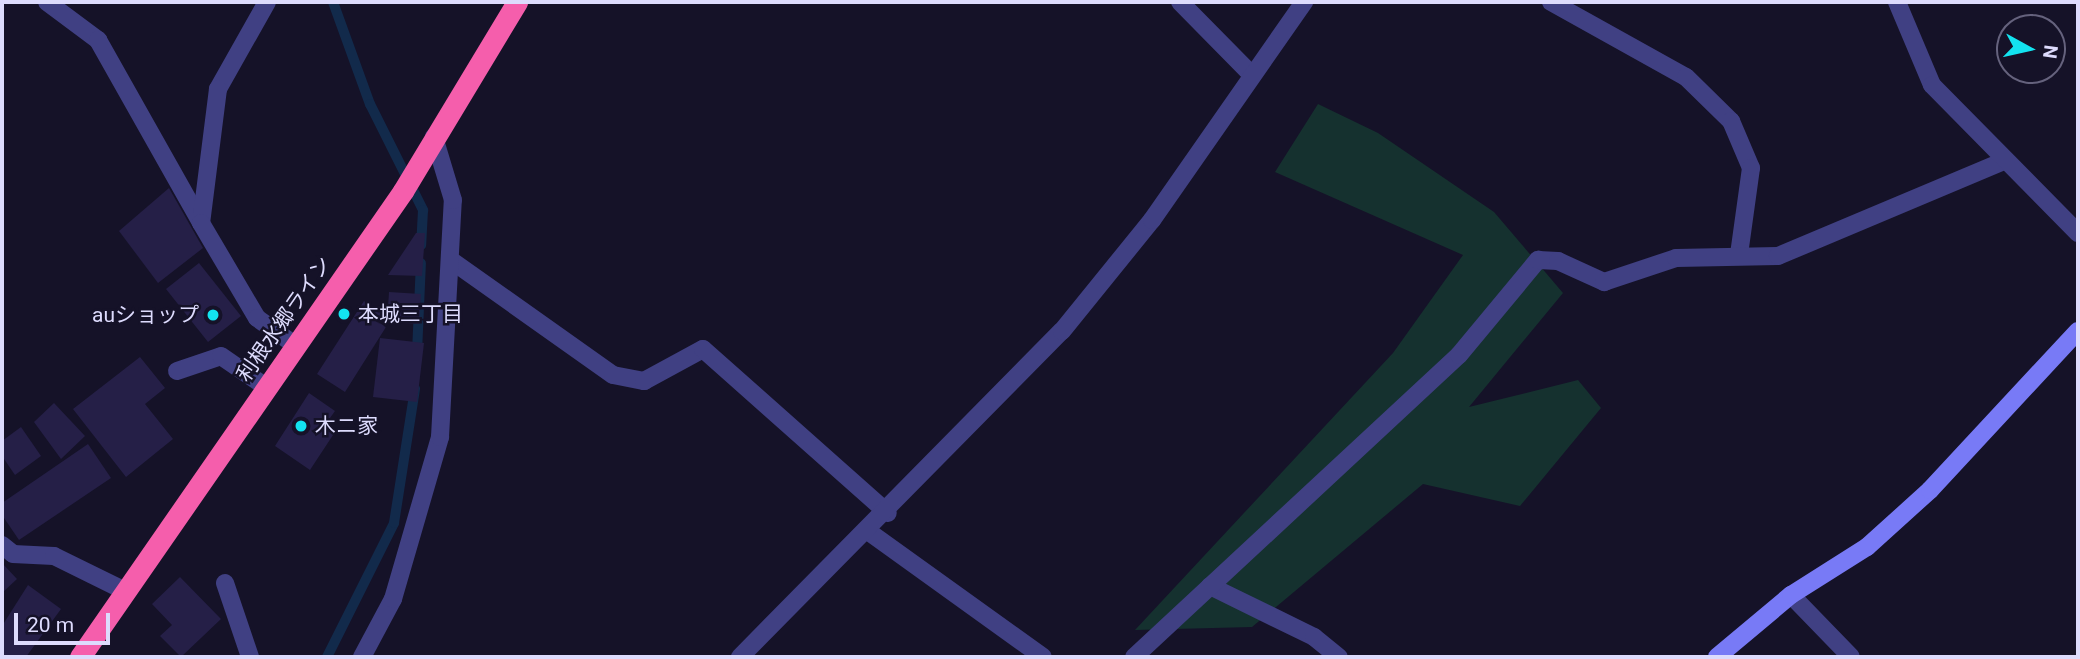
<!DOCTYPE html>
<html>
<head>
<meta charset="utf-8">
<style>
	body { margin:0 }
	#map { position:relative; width:2080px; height:659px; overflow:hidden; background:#151228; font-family:Roboto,"Noto Sans JP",sans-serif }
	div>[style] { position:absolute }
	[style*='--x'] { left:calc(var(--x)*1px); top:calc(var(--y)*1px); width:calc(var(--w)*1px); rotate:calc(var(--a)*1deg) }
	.green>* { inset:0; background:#15312f }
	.stream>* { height:10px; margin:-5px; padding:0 5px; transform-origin:5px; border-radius:5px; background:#122a4b }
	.building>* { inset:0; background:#251f47 }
	.lane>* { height:18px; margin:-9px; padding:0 9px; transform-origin:9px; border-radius:9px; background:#404083 }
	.street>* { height:18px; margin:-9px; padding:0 9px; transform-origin:9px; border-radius:9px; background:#404083 }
	.secondary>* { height:18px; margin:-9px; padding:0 9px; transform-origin:9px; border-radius:9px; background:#787af6 }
	.highway>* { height:21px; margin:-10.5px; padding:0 10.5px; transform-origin:10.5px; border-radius:10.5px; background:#f55eac }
	.dots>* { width:19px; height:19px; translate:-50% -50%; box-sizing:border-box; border:4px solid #151228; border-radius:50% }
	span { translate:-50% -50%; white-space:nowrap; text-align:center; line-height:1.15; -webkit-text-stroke:5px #151228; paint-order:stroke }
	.poi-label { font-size:21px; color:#dddbfd }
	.left { translate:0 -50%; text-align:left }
	.right { translate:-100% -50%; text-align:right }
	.street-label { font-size:21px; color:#dddbfd }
	.frame { position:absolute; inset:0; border:4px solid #dddbfd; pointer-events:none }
	.north { position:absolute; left:1996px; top:14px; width:70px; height:70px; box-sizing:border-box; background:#151228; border:2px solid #65627d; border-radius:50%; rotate:98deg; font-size:19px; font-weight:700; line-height:28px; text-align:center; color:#dddbfd }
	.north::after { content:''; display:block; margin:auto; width:24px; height:32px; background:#13e3f0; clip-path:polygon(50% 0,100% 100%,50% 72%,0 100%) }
	.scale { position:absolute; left:14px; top:613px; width:96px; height:32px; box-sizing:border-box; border:4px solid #dddbfd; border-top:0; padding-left:9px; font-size:21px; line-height:24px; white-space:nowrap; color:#dddbfd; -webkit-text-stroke:5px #151228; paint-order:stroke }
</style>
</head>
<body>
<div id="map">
	<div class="green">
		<div style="clip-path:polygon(1318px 104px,1378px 133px,1494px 212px,1563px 293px,1469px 407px,1578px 380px,1601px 408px,1520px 506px,1423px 484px,1252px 627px,1135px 630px,1393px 353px,1463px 255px,1275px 172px)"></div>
	</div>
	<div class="stream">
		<div style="--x:333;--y:2;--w:109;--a:70.1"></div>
		<div style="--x:370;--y:104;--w:119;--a:63.4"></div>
		<div style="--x:423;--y:210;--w:35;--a:93"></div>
		<div style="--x:417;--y:353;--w:90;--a:-87.5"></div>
		<div style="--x:327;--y:657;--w:150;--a:-63.4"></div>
		<div style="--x:394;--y:523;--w:136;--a:-81.1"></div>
	</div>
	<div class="building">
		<div style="clip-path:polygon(169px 188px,203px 248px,158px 283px,119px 231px)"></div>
		<div style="clip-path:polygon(416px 233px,425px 233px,422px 276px,388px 275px)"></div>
		<div style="clip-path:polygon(199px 263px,241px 316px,208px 342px,166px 289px)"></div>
		<div style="clip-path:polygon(389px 292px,421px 294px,419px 324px,387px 322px)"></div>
		<div style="clip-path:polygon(364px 301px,383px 313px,378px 322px,386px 327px,345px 392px,317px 374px)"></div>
		<div style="clip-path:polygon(380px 338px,424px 343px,417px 402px,373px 397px)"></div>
		<div style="clip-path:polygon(140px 357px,165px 388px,145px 404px,173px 439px,126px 477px,73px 409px)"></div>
		<div style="clip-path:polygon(309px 393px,335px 411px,325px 425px,335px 432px,310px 470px,275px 446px)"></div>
		<div style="clip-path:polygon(54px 403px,85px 436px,61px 459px,34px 422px)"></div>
		<div style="clip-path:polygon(21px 427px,41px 456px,15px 475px,2px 456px,2px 441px)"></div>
		<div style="clip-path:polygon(88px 444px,111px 478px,19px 540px,2px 515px,2px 503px)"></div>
		<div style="clip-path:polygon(2px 563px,17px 579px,2px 593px)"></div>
		<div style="clip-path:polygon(180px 577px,221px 619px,181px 657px,160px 636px,172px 625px,152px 604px)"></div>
		<div style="clip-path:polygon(28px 585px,61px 609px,26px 657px,2px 657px,2px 626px)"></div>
	</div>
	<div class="lane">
		<div style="--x:47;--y:2;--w:64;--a:36.7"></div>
		<div style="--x:98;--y:40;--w:210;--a:60.6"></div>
		<div style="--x:1180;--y:2;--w:103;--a:45.4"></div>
		<div style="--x:1551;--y:2;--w:154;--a:29.1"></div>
		<div style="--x:1686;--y:77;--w:63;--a:44.4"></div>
		<div style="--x:1731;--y:121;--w:51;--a:66.9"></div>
		<div style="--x:1751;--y:168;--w:87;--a:97.9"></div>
		<div style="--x:452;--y:261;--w:197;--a:35.3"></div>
		<div style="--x:613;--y:375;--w:32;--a:11"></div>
		<div style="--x:644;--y:381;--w:67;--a:-28.5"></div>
		<div style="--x:703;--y:349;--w:247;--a:41.6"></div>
		<div style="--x:177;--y:371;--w:46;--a:-18.8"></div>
		<div style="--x:221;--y:356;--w:55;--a:34.6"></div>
		<div style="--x:2;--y:545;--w:14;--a:39"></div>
		<div style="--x:13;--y:554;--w:41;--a:2.8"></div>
		<div style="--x:54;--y:556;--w:79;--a:26.2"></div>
		<div style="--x:225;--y:583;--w:78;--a:71.3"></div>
		<div style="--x:1210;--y:586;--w:116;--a:26.1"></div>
		<div style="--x:1314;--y:637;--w:32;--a:39"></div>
		<div style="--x:1134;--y:657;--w:444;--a:-42.9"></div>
		<div style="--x:1459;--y:355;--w:124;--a:-50.3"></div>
		<div style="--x:1538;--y:260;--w:20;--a:3"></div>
		<div style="--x:1558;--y:261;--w:51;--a:24.5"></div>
		<div style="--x:1604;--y:282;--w:76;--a:-18.4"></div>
		<div style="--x:1676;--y:258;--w:102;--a:-1.1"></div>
		<div style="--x:1778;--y:256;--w:247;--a:-22.8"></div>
	</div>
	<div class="street">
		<div style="--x:267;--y:2;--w:100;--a:119.4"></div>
		<div style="--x:218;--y:89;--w:135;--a:97.2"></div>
		<div style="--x:201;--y:223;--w:110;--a:59.5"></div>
		<div style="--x:257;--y:318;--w:47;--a:35.4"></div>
		<div style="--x:1897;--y:2;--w:90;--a:67.1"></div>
		<div style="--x:1932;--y:85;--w:208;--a:45.4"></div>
		<div style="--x:869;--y:532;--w:214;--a:35.7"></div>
		<div style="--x:1791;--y:595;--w:86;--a:45.9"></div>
		<div style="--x:362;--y:657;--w:66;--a:-61.9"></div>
		<div style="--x:393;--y:599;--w:169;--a:-73.8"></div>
		<div style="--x:440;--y:437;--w:237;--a:-86.9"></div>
		<div style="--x:453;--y:200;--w:66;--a:-106.8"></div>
		<div style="--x:740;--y:657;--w:458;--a:-45.4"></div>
		<div style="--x:1062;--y:331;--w:143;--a:-51"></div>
		<div style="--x:1152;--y:220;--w:266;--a:-55.1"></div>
	</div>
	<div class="secondary">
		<div style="--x:1717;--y:657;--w:97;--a:-40"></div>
		<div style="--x:1791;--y:595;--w:90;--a:-32.3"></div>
		<div style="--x:1867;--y:547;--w:85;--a:-42.1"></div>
		<div style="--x:1930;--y:490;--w:217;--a:-47.1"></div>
	</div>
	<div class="highway">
		<div style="--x:80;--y:657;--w:567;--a:-55.27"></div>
		<div style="--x:403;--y:191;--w:221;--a:-58.9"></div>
	</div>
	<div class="dots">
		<div style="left:344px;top:314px;background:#13e3f0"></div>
		<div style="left:213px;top:315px;background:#13e3f0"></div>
		<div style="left:301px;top:426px;background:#13e3f0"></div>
	</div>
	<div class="poi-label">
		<span class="left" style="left:358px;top:314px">本城三丁目</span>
		<span class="right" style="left:199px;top:315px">auショップ</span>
		<span class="left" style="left:315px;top:426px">木ニ家</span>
	</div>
	<div class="street-label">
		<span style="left:284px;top:319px;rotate:-55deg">利根水郷ライン</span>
	</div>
	<div class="frame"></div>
	<div class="north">N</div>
	<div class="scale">20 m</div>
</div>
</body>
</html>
